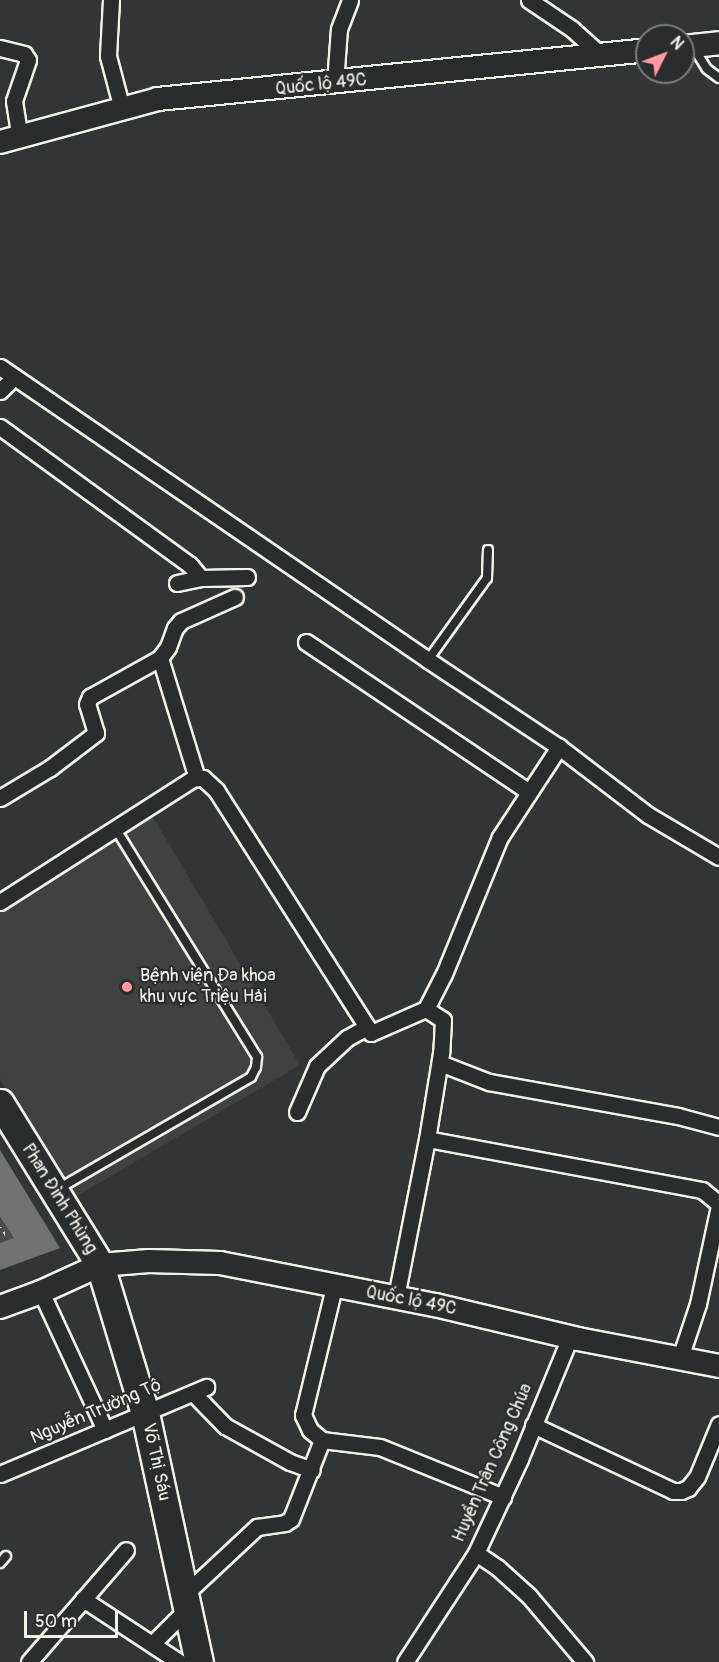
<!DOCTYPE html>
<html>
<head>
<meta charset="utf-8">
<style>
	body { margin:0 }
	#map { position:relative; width:719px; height:1662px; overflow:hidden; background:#323535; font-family:Pangolin,sans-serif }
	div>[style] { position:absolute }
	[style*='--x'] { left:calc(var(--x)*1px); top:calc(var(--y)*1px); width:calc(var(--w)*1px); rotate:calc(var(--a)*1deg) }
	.built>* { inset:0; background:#404242 }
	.green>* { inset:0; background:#4b4d4c }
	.water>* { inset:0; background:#727370 }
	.path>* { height:2px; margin-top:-1px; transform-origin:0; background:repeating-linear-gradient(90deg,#f4f1e8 0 1.5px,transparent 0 6px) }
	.roads { filter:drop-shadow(2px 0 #f4f1e8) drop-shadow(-2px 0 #f4f1e8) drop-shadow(0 2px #f4f1e8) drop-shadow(0 -2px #f4f1e8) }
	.lane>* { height:8px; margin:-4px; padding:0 4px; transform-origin:4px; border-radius:4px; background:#2a2d2e }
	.street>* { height:15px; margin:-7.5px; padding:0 7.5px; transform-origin:7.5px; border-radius:7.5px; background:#2a2d2e }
	.primary>* { height:22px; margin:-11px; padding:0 11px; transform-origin:11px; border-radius:11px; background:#2a2d2e }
	.highway>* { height:27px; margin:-13.5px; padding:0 13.5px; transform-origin:13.5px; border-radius:13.5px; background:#2a2d2e }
	.dots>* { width:16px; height:16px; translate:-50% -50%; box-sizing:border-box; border:3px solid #2a2d2e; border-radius:50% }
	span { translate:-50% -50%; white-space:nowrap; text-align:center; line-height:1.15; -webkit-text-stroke:4.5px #2a2d2e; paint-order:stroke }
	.street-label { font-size:18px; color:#f4f1e8 }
	.poi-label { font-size:18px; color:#f4f1e8 }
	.left { translate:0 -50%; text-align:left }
	.north { position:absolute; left:635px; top:24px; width:60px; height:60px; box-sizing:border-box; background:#2a2d2e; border:2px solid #7b7b78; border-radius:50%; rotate:48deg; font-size:16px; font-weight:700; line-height:24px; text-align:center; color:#f4f1e8 }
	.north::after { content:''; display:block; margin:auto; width:21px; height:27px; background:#ff9aa2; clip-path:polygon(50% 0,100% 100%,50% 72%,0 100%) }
	.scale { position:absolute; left:24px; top:1611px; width:94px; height:27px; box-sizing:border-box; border:3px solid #f4f1e8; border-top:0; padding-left:8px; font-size:18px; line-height:21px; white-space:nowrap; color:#f4f1e8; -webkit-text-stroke:4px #2a2d2e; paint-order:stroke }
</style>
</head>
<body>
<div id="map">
	<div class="built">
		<div style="clip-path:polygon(150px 812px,300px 1065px,72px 1199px,0 1079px,0 910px)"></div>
	</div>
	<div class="green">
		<div style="clip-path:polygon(0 1217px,14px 1238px,0 1243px)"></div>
	</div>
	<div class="water">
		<div style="clip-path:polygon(0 1150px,60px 1248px,0 1270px,0 1243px,14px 1238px,0 1217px)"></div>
	</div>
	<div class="path">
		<div style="--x:0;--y:1227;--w:9;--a:54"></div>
		<div style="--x:5;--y:1234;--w:5;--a:158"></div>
	</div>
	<div class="roads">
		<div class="lane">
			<div style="--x:695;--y:50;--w:22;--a:58"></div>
			<div style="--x:707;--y:69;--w:15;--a:37"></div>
			<div style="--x:428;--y:660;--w:101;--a:-54.3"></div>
			<div style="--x:487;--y:578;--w:28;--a:-88"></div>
			<div style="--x:58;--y:1189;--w:223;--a:-30.1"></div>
			<div style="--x:251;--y:1077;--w:11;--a:-63"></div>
			<div style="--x:256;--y:1067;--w:10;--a:-84"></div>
			<div style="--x:257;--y:1057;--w:269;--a:-121.8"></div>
			<div style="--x:0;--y:1563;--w:9;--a:-49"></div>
		</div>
		<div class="street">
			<div style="--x:111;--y:0;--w:56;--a:93.1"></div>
			<div style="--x:108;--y:56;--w:55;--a:75.2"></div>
			<div style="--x:529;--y:0;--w:52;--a:34"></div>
			<div style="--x:572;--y:29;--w:39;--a:42"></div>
			<div style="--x:0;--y:48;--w:25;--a:14"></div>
			<div style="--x:24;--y:54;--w:7;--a:56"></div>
			<div style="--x:28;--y:60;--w:43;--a:108.9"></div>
			<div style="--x:14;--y:101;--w:36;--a:81"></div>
			<div style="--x:335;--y:83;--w:54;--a:-85.8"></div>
			<div style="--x:339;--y:29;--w:31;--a:-69"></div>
			<div style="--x:0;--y:367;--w:519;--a:34.39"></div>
			<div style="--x:428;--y:660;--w:157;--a:33.6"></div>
			<div style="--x:559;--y:747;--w:112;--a:37.4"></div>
			<div style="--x:648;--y:815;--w:82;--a:30.6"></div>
			<div style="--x:0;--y:391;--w:20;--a:-45"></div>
			<div style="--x:0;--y:427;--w:235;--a:36"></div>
			<div style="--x:190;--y:565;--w:17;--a:50"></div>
			<div style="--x:177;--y:583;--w:25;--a:-12"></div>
			<div style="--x:201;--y:578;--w:46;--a:-1.2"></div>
			<div style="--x:306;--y:642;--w:267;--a:33.9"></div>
			<div style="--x:160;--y:658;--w:126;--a:72.9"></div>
			<div style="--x:0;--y:798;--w:58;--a:-31"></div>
			<div style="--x:50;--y:768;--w:58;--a:-37.3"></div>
			<div style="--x:96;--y:733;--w:30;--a:-107"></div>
			<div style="--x:87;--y:704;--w:8;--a:-67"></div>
			<div style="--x:90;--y:697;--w:80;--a:-29.1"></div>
			<div style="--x:160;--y:658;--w:14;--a:-54"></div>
			<div style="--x:168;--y:647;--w:20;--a:-70"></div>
			<div style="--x:175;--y:628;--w:9;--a:-49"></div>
			<div style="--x:181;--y:621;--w:59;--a:-24"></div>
			<div style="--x:0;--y:902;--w:230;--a:-32.6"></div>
			<div style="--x:194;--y:778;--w:9;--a:0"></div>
			<div style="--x:203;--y:778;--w:18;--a:43"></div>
			<div style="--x:216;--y:790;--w:288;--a:57.5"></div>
			<div style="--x:371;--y:1033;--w:60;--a:-23.6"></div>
			<div style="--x:426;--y:1009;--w:20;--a:33"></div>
			<div style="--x:443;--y:1020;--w:33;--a:93"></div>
			<div style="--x:441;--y:1053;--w:87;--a:99.2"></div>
			<div style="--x:427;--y:1139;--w:161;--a:101.1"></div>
			<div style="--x:426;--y:1009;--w:39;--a:-63"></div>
			<div style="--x:444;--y:974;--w:148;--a:-67.8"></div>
			<div style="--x:500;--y:837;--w:108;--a:-56.8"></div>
			<div style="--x:440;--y:1063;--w:53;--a:21.2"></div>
			<div style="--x:489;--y:1082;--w:192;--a:10.2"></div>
			<div style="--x:678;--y:1116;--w:42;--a:15"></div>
			<div style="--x:297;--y:1112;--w:50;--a:-66.5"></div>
			<div style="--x:317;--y:1066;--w:41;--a:-43"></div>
			<div style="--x:347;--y:1038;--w:23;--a:-29"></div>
			<div style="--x:427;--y:1139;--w:280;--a:10.5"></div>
			<div style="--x:702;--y:1190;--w:22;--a:39"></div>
			<div style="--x:334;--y:1287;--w:132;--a:103.6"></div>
			<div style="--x:303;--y:1415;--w:17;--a:65"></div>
			<div style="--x:310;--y:1430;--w:16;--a:40"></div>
			<div style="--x:322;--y:1440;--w:58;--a:6.9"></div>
			<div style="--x:380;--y:1447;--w:133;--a:22.1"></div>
			<div style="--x:41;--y:1292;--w:152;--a:65.1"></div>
			<div style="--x:680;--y:1358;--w:57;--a:-71.6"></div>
			<div style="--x:698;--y:1304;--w:100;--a:-77.9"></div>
			<div style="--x:193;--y:1393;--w:46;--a:45.9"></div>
			<div style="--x:225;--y:1426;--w:74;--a:29"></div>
			<div style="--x:290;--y:1462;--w:23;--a:20"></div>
			<div style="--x:533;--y:1425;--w:155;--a:25.2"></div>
			<div style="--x:673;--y:1491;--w:8;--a:0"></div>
			<div style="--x:681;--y:1491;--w:8;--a:-23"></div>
			<div style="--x:688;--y:1488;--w:14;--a:-51"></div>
			<div style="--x:697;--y:1477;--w:57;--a:-67.5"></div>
			<div style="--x:0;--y:1474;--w:224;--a:-22.9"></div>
			<div style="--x:476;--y:1553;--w:27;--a:34"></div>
			<div style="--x:498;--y:1568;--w:42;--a:42.1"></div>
			<div style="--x:529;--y:1596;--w:87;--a:49.7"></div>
			<div style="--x:184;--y:1595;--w:100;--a:-43"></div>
			<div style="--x:257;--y:1527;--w:28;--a:-8"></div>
			<div style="--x:285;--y:1523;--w:7;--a:-34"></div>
			<div style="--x:291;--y:1519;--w:85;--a:-68.6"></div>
			<div style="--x:83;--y:1599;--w:115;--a:33.3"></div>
			<div style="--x:153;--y:1643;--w:48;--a:-45"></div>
			<div style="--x:29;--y:1662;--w:148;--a:-49.1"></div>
			<div style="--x:405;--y:1662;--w:130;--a:-56.9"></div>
			<div style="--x:476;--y:1553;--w:104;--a:-64.9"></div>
			<div style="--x:520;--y:1459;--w:132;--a:-67.7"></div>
		</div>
		<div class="primary">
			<div style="--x:683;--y:47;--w:36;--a:-6"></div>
			<div style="--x:0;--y:142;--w:164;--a:-15.2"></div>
			<div style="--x:158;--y:99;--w:491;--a:-5.7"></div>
			<div style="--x:0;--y:1307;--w:44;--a:-20.1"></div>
			<div style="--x:41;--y:1292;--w:65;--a:-24.6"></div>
			<div style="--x:100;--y:1265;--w:49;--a:-4.7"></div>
			<div style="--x:149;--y:1261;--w:71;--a:1.6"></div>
			<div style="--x:220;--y:1263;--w:219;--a:11.1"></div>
			<div style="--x:435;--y:1305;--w:147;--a:13.4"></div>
			<div style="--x:578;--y:1339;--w:144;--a:10.8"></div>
		</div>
		<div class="highway">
			<div style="--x:0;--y:1103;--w:190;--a:58.3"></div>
			<div style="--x:100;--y:1265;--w:155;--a:73.1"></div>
			<div style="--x:145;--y:1413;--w:255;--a:77.8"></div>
		</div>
	</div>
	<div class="dots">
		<div style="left:127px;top:987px;background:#ff9aa2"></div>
	</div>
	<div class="street-label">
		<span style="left:321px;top:85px;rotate:-6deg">Quốc lộ 49C</span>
		<span style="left:59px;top:1199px;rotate:58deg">Phan Đình Phùng</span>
		<span style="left:411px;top:1301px;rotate:11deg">Quốc lộ 49C</span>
		<span style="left:96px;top:1412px;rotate:-23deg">Nguyễn Trường Tộ</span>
		<span style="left:156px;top:1462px;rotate:78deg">Võ Thị Sáu</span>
		<span style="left:493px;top:1463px;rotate:-66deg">Huyền Trân Công Chúa</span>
	</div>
	<div class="poi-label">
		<span class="left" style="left:140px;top:987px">Bệnh viện Đa khoa<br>khu vực Triệu Hải</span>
	</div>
	<div class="north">N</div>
	<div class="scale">50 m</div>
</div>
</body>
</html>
